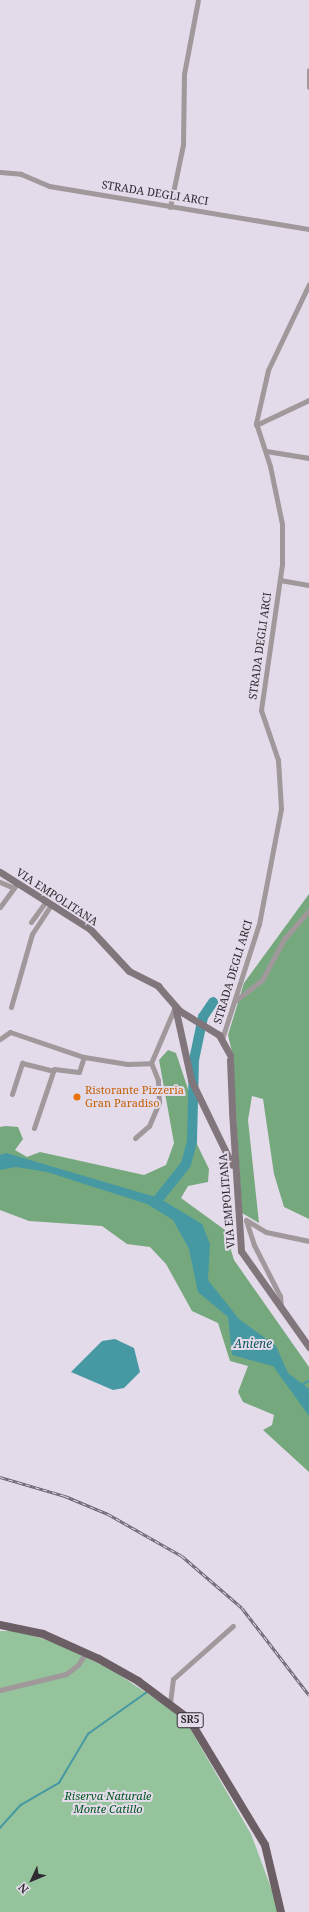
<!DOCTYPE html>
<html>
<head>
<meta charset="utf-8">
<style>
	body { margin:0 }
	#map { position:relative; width:309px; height:1912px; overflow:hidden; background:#e4dbea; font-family:"Noto Serif",serif }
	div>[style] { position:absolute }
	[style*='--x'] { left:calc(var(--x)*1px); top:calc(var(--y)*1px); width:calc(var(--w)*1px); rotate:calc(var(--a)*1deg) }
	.green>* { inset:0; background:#95c39b }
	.forest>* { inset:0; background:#76a87e }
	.water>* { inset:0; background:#4699a3 }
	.stream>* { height:1.5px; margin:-0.75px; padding:0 0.75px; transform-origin:0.75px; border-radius:0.75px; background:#4699a3 }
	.river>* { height:10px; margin:-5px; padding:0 5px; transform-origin:5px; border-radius:5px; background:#4699a3 }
	.minor>* { height:5px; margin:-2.5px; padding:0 2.5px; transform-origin:2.5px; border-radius:2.5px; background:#a0989b }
	.secondary>* { height:7px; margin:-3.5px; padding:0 3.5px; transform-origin:3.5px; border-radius:3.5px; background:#81767b }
	.primary>* { height:8px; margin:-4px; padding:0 4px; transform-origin:4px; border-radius:4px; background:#6b5e64 }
	.rail>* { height:3px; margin-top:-1.5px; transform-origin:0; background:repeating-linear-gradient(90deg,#e4dbea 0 4.5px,#67616a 0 9px); box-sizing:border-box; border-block:1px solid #67616a }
	.dots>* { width:11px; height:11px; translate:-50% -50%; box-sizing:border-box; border:2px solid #e4dbea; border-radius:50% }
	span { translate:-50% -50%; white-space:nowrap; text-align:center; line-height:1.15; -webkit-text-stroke:4px #e4dbea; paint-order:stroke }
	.shield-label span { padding:1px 3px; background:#e4dbea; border:1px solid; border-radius:3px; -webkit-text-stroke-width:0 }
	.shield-label { font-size:10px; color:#2f2b31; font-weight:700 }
	.street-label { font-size:11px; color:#2f2b31 }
	.food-label { font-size:11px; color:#c56008 }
	.left { translate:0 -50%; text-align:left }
	.park-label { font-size:11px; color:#00541f; font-style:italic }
	.water-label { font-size:12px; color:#0c565d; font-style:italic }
	.north { position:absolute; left:12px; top:1860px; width:40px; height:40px; -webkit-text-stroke:3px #e4dbea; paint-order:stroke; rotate:226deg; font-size:11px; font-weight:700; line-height:16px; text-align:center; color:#2f2b31 }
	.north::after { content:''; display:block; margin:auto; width:14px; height:18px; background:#2f2b31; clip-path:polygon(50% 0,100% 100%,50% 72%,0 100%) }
</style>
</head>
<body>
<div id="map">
	<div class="green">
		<div style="clip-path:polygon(0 1631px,19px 1631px,58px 1644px,112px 1670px,184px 1718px,251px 1834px,280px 1912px,0 1912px)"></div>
	</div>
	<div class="forest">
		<div style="clip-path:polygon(309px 894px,309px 1219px,284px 1207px,274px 1174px,263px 1099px,252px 1096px,248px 1120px,259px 1223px,242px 1213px,232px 1052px,228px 1035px,244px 983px)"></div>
		<div style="clip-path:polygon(168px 1050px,176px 1053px,192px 1101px,194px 1138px,209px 1169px,208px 1182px,188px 1186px,181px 1198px,225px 1230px,234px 1260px,309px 1367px,309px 1472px,263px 1430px,272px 1425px,274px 1415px,243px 1402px,238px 1392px,248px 1366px,230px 1361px,218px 1323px,192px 1311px,166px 1264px,150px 1247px,127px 1244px,102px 1226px,29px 1221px,0 1210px,0 1127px,6px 1126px,18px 1127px,23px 1139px,15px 1150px,27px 1157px,40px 1152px,144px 1175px,166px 1165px,174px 1143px,159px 1060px)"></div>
	</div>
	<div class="water">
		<div style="clip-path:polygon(6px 1153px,159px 1198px,202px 1224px,210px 1244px,208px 1280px,239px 1319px,276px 1346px,288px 1373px,309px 1389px,309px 1416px,273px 1366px,232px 1355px,228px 1317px,198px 1292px,189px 1249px,173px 1220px,147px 1204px,47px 1172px,16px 1167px,0 1170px,0 1155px)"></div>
		<div style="clip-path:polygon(115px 1339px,134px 1348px,140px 1372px,124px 1388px,113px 1390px,71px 1372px,102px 1341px)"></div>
	</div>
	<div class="stream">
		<div style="--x:302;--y:1385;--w:8;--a:-30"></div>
		<div style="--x:0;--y:1828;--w:31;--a:-48"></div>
		<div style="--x:21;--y:1805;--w:44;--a:-30.1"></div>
		<div style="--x:59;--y:1783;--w:57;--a:-59.4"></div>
		<div style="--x:88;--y:1734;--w:72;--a:-35.4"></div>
	</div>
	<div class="river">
		<div style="--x:156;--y:1202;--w:48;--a:-51.7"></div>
		<div style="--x:186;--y:1164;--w:24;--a:-75"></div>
		<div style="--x:192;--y:1141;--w:81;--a:-88.6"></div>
		<div style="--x:194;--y:1060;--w:44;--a:-78.2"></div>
		<div style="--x:203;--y:1017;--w:18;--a:-56"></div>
	</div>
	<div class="minor">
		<div style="--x:309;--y:70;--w:17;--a:90"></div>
		<div style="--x:0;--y:172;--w:21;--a:5"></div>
		<div style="--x:21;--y:174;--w:30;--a:23"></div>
		<div style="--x:49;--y:186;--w:264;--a:9.4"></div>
		<div style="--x:170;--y:207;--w:63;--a:-78.2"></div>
		<div style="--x:183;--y:145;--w:71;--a:-89.2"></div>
		<div style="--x:184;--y:74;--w:75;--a:-79.3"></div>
		<div style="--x:256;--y:425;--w:59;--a:-25.3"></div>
		<div style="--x:266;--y:451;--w:44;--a:9.2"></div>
		<div style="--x:280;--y:580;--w:29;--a:10"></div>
		<div style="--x:0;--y:882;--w:15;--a:23"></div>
		<div style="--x:0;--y:907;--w:27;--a:-54"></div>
		<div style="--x:31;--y:922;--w:24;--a:-54"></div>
		<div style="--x:235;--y:1001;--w:34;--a:-38"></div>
		<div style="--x:262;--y:980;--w:47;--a:-61.8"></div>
		<div style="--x:284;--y:939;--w:38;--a:-49"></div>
		<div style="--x:11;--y:1007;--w:76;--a:-74"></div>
		<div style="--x:32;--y:934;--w:33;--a:-57"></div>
		<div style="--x:0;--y:1039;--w:12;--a:-35"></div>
		<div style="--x:10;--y:1032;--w:78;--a:18.7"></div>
		<div style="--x:222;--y:1039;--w:121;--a:-72.2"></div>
		<div style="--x:259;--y:924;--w:117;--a:-79.2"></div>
		<div style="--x:281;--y:809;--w:49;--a:-93.5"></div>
		<div style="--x:278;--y:760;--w:53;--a:-108.8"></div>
		<div style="--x:261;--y:710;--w:148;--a:-81.8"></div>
		<div style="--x:282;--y:564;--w:40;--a:-90"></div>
		<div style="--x:282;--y:524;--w:59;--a:-101.7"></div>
		<div style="--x:270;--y:466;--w:45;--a:-108"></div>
		<div style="--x:256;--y:423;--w:54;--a:-77.2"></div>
		<div style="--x:268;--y:370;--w:95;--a:-64.5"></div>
		<div style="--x:12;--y:1094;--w:33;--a:-72"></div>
		<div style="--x:22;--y:1063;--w:32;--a:14"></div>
		<div style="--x:34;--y:1128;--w:62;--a:-71.3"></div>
		<div style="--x:54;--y:1069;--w:25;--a:7"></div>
		<div style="--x:79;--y:1072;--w:16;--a:-72"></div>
		<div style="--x:84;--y:1057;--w:44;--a:9.2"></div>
		<div style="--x:127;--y:1064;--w:24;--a:-2"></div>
		<div style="--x:151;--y:1063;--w:61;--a:-66.8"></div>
		<div style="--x:135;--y:1138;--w:18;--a:-41"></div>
		<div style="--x:149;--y:1126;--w:26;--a:-67"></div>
		<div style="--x:159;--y:1102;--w:22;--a:-93"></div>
		<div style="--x:158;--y:1080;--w:18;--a:-112"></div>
		<div style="--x:281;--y:1307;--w:11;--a:-95"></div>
		<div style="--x:280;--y:1296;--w:57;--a:-117"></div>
		<div style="--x:254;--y:1245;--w:26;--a:-108"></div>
		<div style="--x:246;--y:1220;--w:23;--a:31"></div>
		<div style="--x:266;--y:1232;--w:44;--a:11.8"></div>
		<div style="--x:0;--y:1690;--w:68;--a:-13.6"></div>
		<div style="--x:66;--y:1674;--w:15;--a:-37"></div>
		<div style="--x:78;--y:1665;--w:15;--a:-58"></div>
		<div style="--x:170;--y:1703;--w:24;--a:-83"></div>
		<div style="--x:173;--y:1679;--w:80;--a:-41.5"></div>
	</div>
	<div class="secondary">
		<div style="--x:0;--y:872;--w:107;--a:32.3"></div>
		<div style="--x:90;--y:929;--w:57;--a:47.1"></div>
		<div style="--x:129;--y:971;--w:33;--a:27"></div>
		<div style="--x:158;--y:986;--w:33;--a:49"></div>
		<div style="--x:180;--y:1011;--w:46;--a:31.6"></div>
		<div style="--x:219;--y:1035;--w:23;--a:61"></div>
		<div style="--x:175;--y:1007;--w:75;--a:77.6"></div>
		<div style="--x:191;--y:1080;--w:94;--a:64.2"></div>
		<div style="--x:230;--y:1060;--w:48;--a:87.6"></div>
		<div style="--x:232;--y:1111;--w:140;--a:86.3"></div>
		<div style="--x:241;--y:1251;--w:118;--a:54.7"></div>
	</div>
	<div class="primary">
		<div style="--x:0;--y:1625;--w:44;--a:11.8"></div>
		<div style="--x:43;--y:1634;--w:61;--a:24.1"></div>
		<div style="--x:99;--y:1659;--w:45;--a:29.4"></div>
		<div style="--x:138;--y:1681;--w:64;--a:36.7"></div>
		<div style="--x:189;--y:1719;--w:147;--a:58.9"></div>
		<div style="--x:265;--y:1845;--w:69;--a:76.6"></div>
	</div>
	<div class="rail">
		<div style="--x:0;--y:1477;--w:68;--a:16.3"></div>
		<div style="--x:65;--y:1496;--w:47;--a:22.7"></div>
		<div style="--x:108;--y:1514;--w:85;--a:29.6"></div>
		<div style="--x:182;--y:1556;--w:79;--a:40.9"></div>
		<div style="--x:242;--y:1608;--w:110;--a:52.4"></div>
	</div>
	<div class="dots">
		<div style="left:77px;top:1097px;background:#e8710a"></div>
	</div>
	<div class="shield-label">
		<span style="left:190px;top:1720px">SR5</span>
	</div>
	<div class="street-label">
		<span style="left:155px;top:193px;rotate:9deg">STRADA DEGLI ARCI</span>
		<span style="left:260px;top:646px;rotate:-82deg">STRADA DEGLI ARCI</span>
		<span style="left:57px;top:897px;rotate:33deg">VIA EMPOLITANA</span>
		<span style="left:233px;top:972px;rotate:-73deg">STRADA DEGLI ARCI</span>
		<span style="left:227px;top:1201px;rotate:-95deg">VIA EMPOLITANA</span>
	</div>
	<div class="food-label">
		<span class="left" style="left:85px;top:1097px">Ristorante Pizzeria<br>Gran Paradiso</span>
	</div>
	<div class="park-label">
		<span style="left:108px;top:1803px">Riserva Naturale<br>Monte Catillo</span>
	</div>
	<div class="water-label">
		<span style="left:253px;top:1344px">Aniene</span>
	</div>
	<div class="north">N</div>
</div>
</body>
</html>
